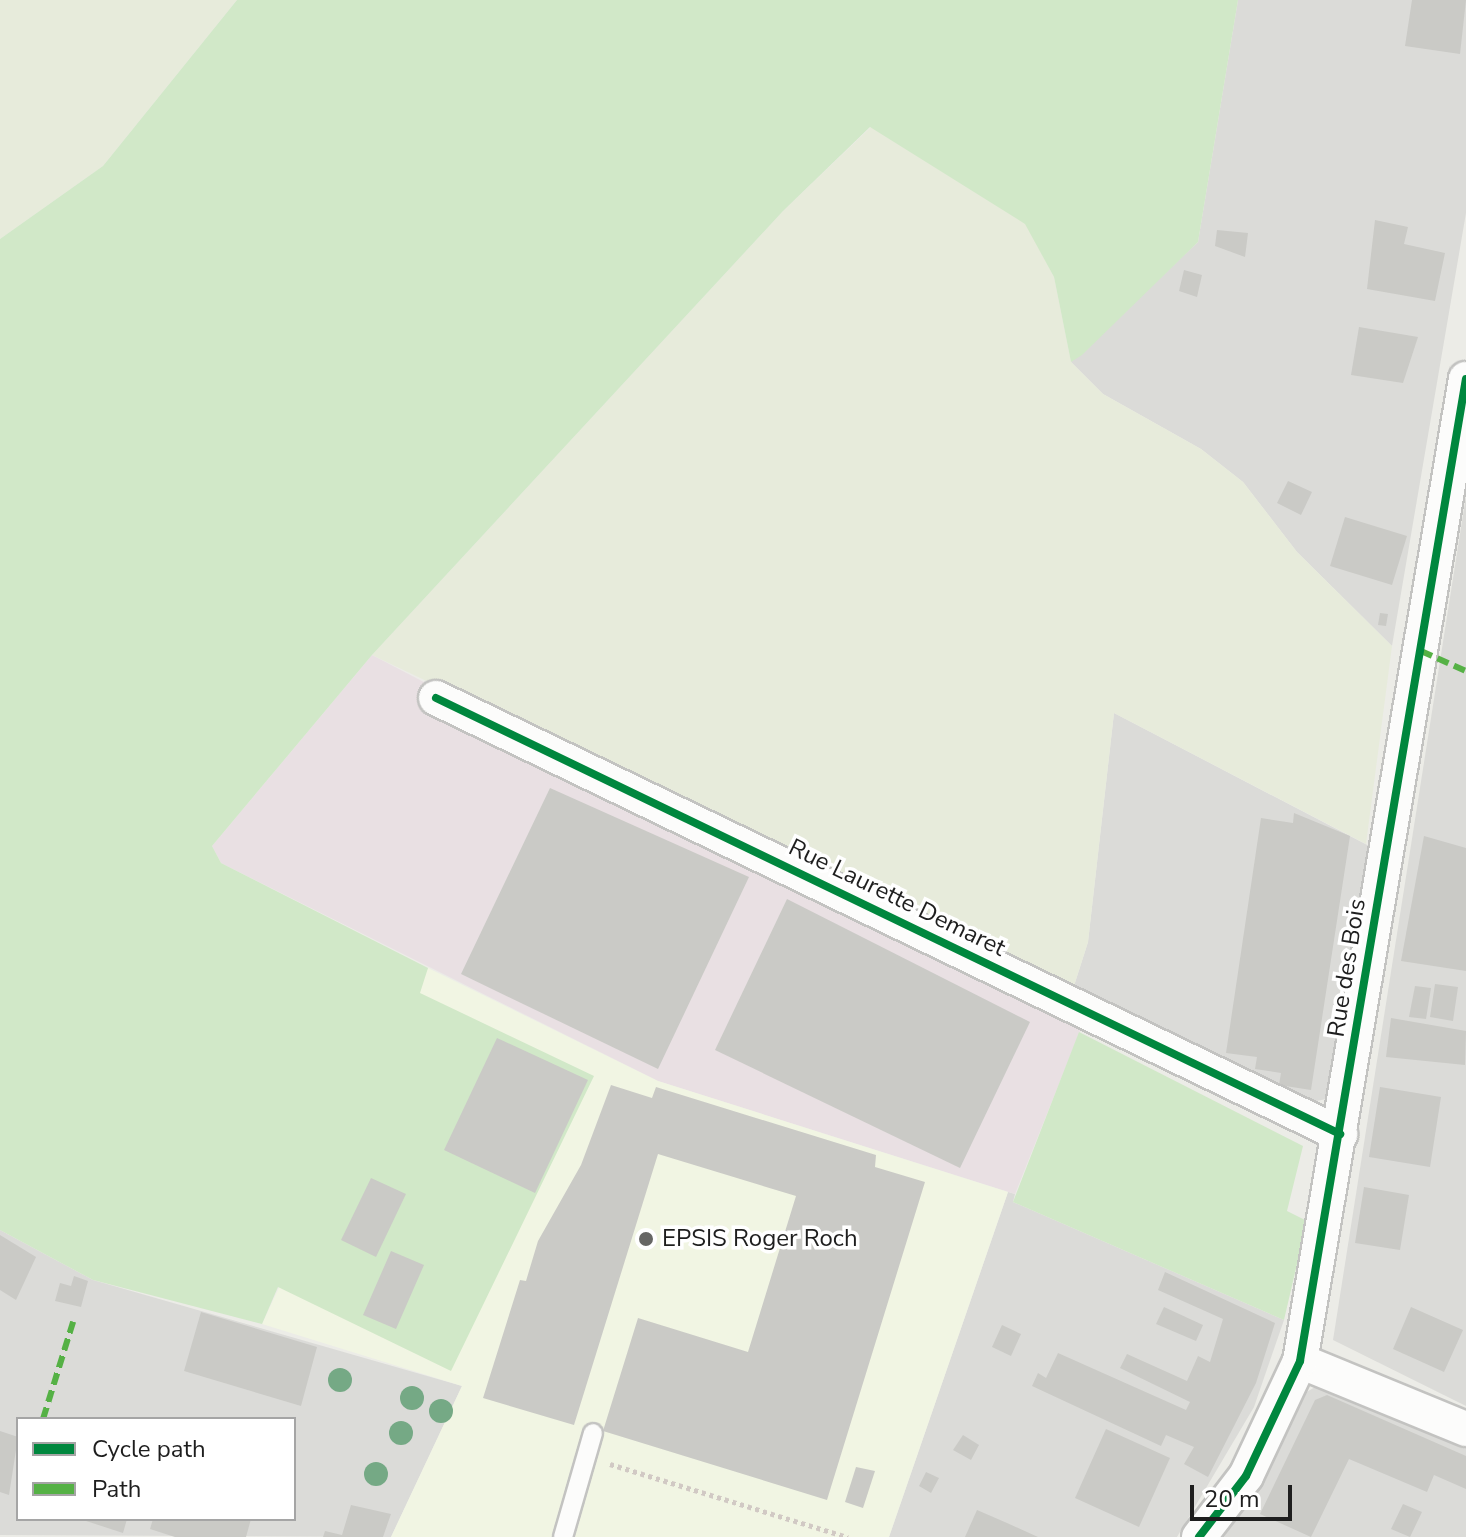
<!DOCTYPE html>
<html>
<head>
<meta charset="utf-8">
<style>
	body { margin:0 }
	#map { position:relative; width:1466px; height:1537px; overflow:hidden; background:#ecece7; font-family:"Nunito Sans",sans-serif }
	div>[style] { position:absolute }
	[style*='--x'] { left:calc(var(--x)*1px); top:calc(var(--y)*1px); width:calc(var(--w)*1px); rotate:calc(var(--a)*1deg) }
	.residential>* { inset:0; background:#dbdbd8 }
	.industrial>* { inset:0; background:#e9e0e3 }
	.education>* { inset:0; background:#f1f5e3 }
	.farmland>* { inset:0; background:#e7ebdb }
	.grass>* { inset:0; background:#d1e8c8 }
	.building>* { inset:0; background:#cacac6 }
	.path>* { height:5px; margin-top:-2.5px; transform-origin:0; background:repeating-linear-gradient(90deg,#d1c9c4 0 4px,transparent 0 8px) }
	.roads { filter:drop-shadow(2px 0 #c3c3c1) drop-shadow(-2px 0 #c3c3c1) drop-shadow(0 2px #c3c3c1) drop-shadow(0 -2px #c3c3c1) }
	.lane>* { height:18px; margin:-9px; padding:0 9px; transform-origin:9px; border-radius:9px; background:#fcfcfb }
	.street>* { height:34px; margin:-17px; padding:0 17px; transform-origin:17px; border-radius:17px; background:#fcfcfb }
	.quiet>* { height:6px; margin-top:-3px; transform-origin:0; background:repeating-linear-gradient(90deg,#55b145 0 12px,transparent 0 18px) }
	.cycleway>* { height:8px; margin:-4px; padding:0 4px; transform-origin:4px; border-radius:4px; background:#00873e }
	.trees>* { width:24px; height:24px; margin:-12px; border-radius:50%; background:#75a985 }
	.dots>* { width:22px; height:22px; translate:-50% -50%; box-sizing:border-box; border:4px solid #fff; border-radius:50% }
	span { translate:-50% -50%; white-space:nowrap; text-align:center; line-height:1.15; -webkit-text-stroke:7px #fff; paint-order:stroke }
	.street-label { font-size:24px; color:#1e1e1e }
	.poi-label { font-size:24px; color:#1e1e1e }
	.left { translate:0 -50%; text-align:left }
	.legend { position:absolute; left:16px; top:1417px; width:280px; height:104px; box-sizing:border-box; background:#fff; border:2px solid #a5a5a5; margin:0; padding:10px 14px; list-style:none; font-size:24px; color:#1e1e1e }
	.legend li { display:flex; align-items:center; gap:16px; height:40px }
	.legend b { width:40px; border:2px solid #a5a5a5 }
	.scale { position:absolute; left:1190px; top:1485px; width:102px; height:36px; box-sizing:border-box; border:4px solid #1e1e1e; border-top:0; padding-left:10px; font-size:24px; line-height:28px; white-space:nowrap; color:#1e1e1e; -webkit-text-stroke:6px #fff; paint-order:stroke }
</style>
</head>
<body>
<div id="map">
	<div class="residential">
		<div style="clip-path:polygon(1238px 0,1466px 0,1466px 213px,1392px 646px,1297px 552px,1243px 482px,1201px 449px,1103px 394px,1071px 362px,1198px 242px)"></div>
		<div style="clip-path:polygon(1466px 496px,1466px 1406px,1333px 1340px)"></div>
		<div style="clip-path:polygon(1114px 713px,1371px 847px,1331px 1098px,1307px 1103px,1073px 989px,1088px 942px)"></div>
		<div style="clip-path:polygon(1008px 1192px,1015px 1194px,1013px 1202px,1284px 1320px,1254px 1407px,1177px 1537px,889px 1537px)"></div>
		<div style="clip-path:polygon(evenodd,0 1230px,93px 1280px,462px 1386px,391px 1537px,0 1535px,0 1230px,18px 1419px,294px 1419px,294px 1519px,18px 1519px,18px 1419px)"></div>
		<div style="clip-path:polygon(1322px 1383px,1466px 1438px,1466px 1537px,1224px 1537px,1275px 1454px,1298px 1397px)"></div>
	</div>
	<div class="industrial">
		<div style="clip-path:polygon(372px 655px,1082px 1026px,1015px 1194px,658px 1081px,221px 863px,212px 846px)"></div>
	</div>
	<div class="education">
		<div style="clip-path:polygon(428px 968px,658px 1081px,1008px 1192px,889px 1537px,391px 1537px,462px 1386px,262px 1324px)"></div>
	</div>
	<div class="farmland">
		<div style="clip-path:polygon(0 0,237px 0,103px 166px,0 239px)"></div>
		<div style="clip-path:polygon(871px 127px,1026px 224px,1054px 277px,1071px 362px,1103px 394px,1201px 449px,1243px 482px,1297px 552px,1392px 646px,1366px 844px,1114px 713px,1088px 942px,1073px 989px,372px 655px,783px 211px)"></div>
	</div>
	<div class="grass">
		<div style="clip-path:polygon(237px 0,1238px 0,1198px 242px,1082px 355px,1071px 362px,1054px 277px,1025px 224px,870px 127px,783px 211px,372px 655px,212px 846px,221px 863px,428px 968px,420px 993px,594px 1076px,451px 1371px,278px 1287px,262px 1324px,93px 1280px,0 1230px,0 239px,103px 166px)"></div>
		<div style="clip-path:polygon(1079px 1032px,1303px 1146px,1287px 1211px,1307px 1221px,1284px 1320px,1013px 1202px)"></div>
	</div>
	<div class="building">
		<div style="clip-path:polygon(1412px 0,1466px 0,1460px 54px,1405px 46px)"></div>
		<div style="clip-path:polygon(1375px 220px,1408px 227px,1404px 244px,1445px 253px,1435px 301px,1367px 289px)"></div>
		<div style="clip-path:polygon(1217px 230px,1248px 233px,1245px 257px,1215px 246px)"></div>
		<div style="clip-path:polygon(1184px 270px,1202px 275px,1197px 297px,1179px 291px)"></div>
		<div style="clip-path:polygon(1359px 327px,1418px 337px,1403px 383px,1351px 375px)"></div>
		<div style="clip-path:polygon(1288px 481px,1312px 492px,1301px 515px,1277px 503px)"></div>
		<div style="clip-path:polygon(1345px 517px,1407px 536px,1392px 585px,1330px 566px)"></div>
		<div style="clip-path:polygon(1380px 613px,1388px 614px,1386px 626px,1378px 625px)"></div>
		<div style="clip-path:polygon(550px 788px,749px 877px,658px 1069px,461px 974px)"></div>
		<div style="clip-path:polygon(1294px 813px,1350px 836px,1311px 1090px,1279px 1085px,1281px 1073px,1255px 1069px,1257px 1057px,1226px 1053px,1261px 818px,1293px 823px)"></div>
		<div style="clip-path:polygon(1424px 836px,1466px 848px,1466px 971px,1401px 961px)"></div>
		<div style="clip-path:polygon(787px 899px,1030px 1022px,960px 1168px,715px 1050px)"></div>
		<div style="clip-path:polygon(1435px 984px,1458px 987px,1453px 1021px,1430px 1017px)"></div>
		<div style="clip-path:polygon(1415px 986px,1431px 988px,1426px 1019px,1409px 1017px)"></div>
		<div style="clip-path:polygon(1391px 1018px,1466px 1031px,1465px 1065px,1386px 1057px)"></div>
		<div style="clip-path:polygon(497px 1038px,588px 1080px,535px 1193px,444px 1150px)"></div>
		<div style="clip-path:polygon(611px 1085px,652px 1098px,656px 1087px,876px 1155px,875px 1167px,925px 1182px,827px 1500px,603px 1431px,638px 1318px,748px 1352px,796px 1196px,658px 1154px,574px 1425px,483px 1398px,520px 1280px,526px 1281px,538px 1241px,581px 1165px)"></div>
		<div style="clip-path:polygon(1380px 1087px,1441px 1097px,1430px 1167px,1369px 1157px)"></div>
		<div style="clip-path:polygon(371px 1178px,406px 1194px,376px 1257px,341px 1240px)"></div>
		<div style="clip-path:polygon(1364px 1187px,1409px 1195px,1400px 1250px,1355px 1243px)"></div>
		<div style="clip-path:polygon(0 1235px,36px 1257px,16px 1300px,0 1290px)"></div>
		<div style="clip-path:polygon(391px 1251px,424px 1265px,396px 1329px,363px 1315px)"></div>
		<div style="clip-path:polygon(1165px 1272px,1275px 1323px,1256px 1383px,1208px 1477px,1184px 1464px,1194px 1447px,1166px 1435px,1161px 1446px,1032px 1386px,1038px 1373px,1046px 1378px,1058px 1353px,1186px 1410px,1190px 1402px,1120px 1368px,1127px 1354px,1187px 1381px,1198px 1356px,1210px 1362px,1223px 1319px,1158px 1290px)"></div>
		<div style="clip-path:polygon(74px 1276px,88px 1281px,81px 1307px,55px 1301px,60px 1283px,71px 1286px)"></div>
		<div style="clip-path:polygon(1164px 1307px,1203px 1325px,1196px 1341px,1156px 1324px)"></div>
		<div style="clip-path:polygon(1411px 1307px,1463px 1330px,1444px 1372px,1393px 1349px)"></div>
		<div style="clip-path:polygon(201px 1312px,317px 1347px,301px 1406px,184px 1371px)"></div>
		<div style="clip-path:polygon(1002px 1325px,1021px 1334px,1011px 1356px,992px 1347px)"></div>
		<div style="clip-path:polygon(1327px 1395px,1466px 1456px,1466px 1489px,1434px 1475px,1427px 1492px,1349px 1459px,1311px 1537px,1260px 1514px,1315px 1400px)"></div>
		<div style="clip-path:polygon(1106px 1429px,1170px 1458px,1139px 1527px,1075px 1498px)"></div>
		<div style="clip-path:polygon(0 1431px,18px 1437px,9px 1495px,0 1492px)"></div>
		<div style="clip-path:polygon(963px 1435px,979px 1445px,971px 1460px,953px 1450px)"></div>
		<div style="clip-path:polygon(856px 1467px,875px 1471px,863px 1508px,845px 1502px)"></div>
		<div style="clip-path:polygon(926px 1472px,939px 1478px,931px 1493px,919px 1486px)"></div>
		<div style="clip-path:polygon(1403px 1504px,1422px 1512px,1410px 1537px,1391px 1529px)"></div>
		<div style="clip-path:polygon(351px 1505px,391px 1514px,383px 1537px,323px 1537px,325px 1531px,342px 1535px)"></div>
		<div style="clip-path:polygon(977px 1510px,1007px 1523px,1038px 1537px,965px 1537px)"></div>
		<div style="clip-path:polygon(80px 1519px,127px 1519px,123px 1533px)"></div>
		<div style="clip-path:polygon(153px 1519px,251px 1519px,246px 1537px,175px 1537px,150px 1529px)"></div>
	</div>
	<div class="path">
		<div style="--x:610;--y:1464;--w:249;--a:17.1"></div>
	</div>
	<div class="roads">
		<div class="lane">
			<div style="--x:563;--y:1537;--w:108;--a:-73.9"></div>
		</div>
		<div class="street">
			<div style="--x:436;--y:698;--w:1004;--a:25.75"></div>
			<div style="--x:1300;--y:1361;--w:179;--a:22.3"></div>
			<div style="--x:1199;--y:1537;--w:77;--a:-52.4"></div>
			<div style="--x:1246;--y:1476;--w:127;--a:-64.8"></div>
			<div style="--x:1300;--y:1361;--w:996;--a:-80.41"></div>
		</div>
	</div>
	<div class="quiet">
		<div style="--x:1421;--y:651;--w:49;--a:24"></div>
		<div style="--x:43;--y:1419;--w:102;--a:-72.8"></div>
	</div>
	<div class="cycleway">
		<div style="--x:436;--y:698;--w:1004;--a:25.75"></div>
		<div style="--x:1199;--y:1537;--w:77;--a:-52.4"></div>
		<div style="--x:1246;--y:1476;--w:127;--a:-64.8"></div>
		<div style="--x:1300;--y:1361;--w:996;--a:-80.41"></div>
	</div>
	<div class="trees">
		<div style="left:340px;top:1380px"></div>
		<div style="left:412px;top:1398px"></div>
		<div style="left:441px;top:1411px"></div>
		<div style="left:401px;top:1433px"></div>
		<div style="left:376px;top:1474px"></div>
	</div>
	<div class="dots">
		<div style="left:646px;top:1239px;background:#666664"></div>
	</div>
	<div class="street-label">
		<span style="left:897px;top:898px;rotate:26deg">Rue Laurette Demaret</span>
		<span style="left:1347px;top:968px;rotate:-81deg">Rue des Bois</span>
	</div>
	<div class="poi-label">
		<span class="left" style="left:662px;top:1239px">EPSIS Roger Roch</span>
	</div>
	<ul class="legend">
	<li><b style="height:10px;background:#00873e"></b>Cycle path</li>
	<li><b style="height:10px;background:#55b145"></b>Path</li>
	</ul>
	<div class="scale">20 m</div>
</div>
</body>
</html>
